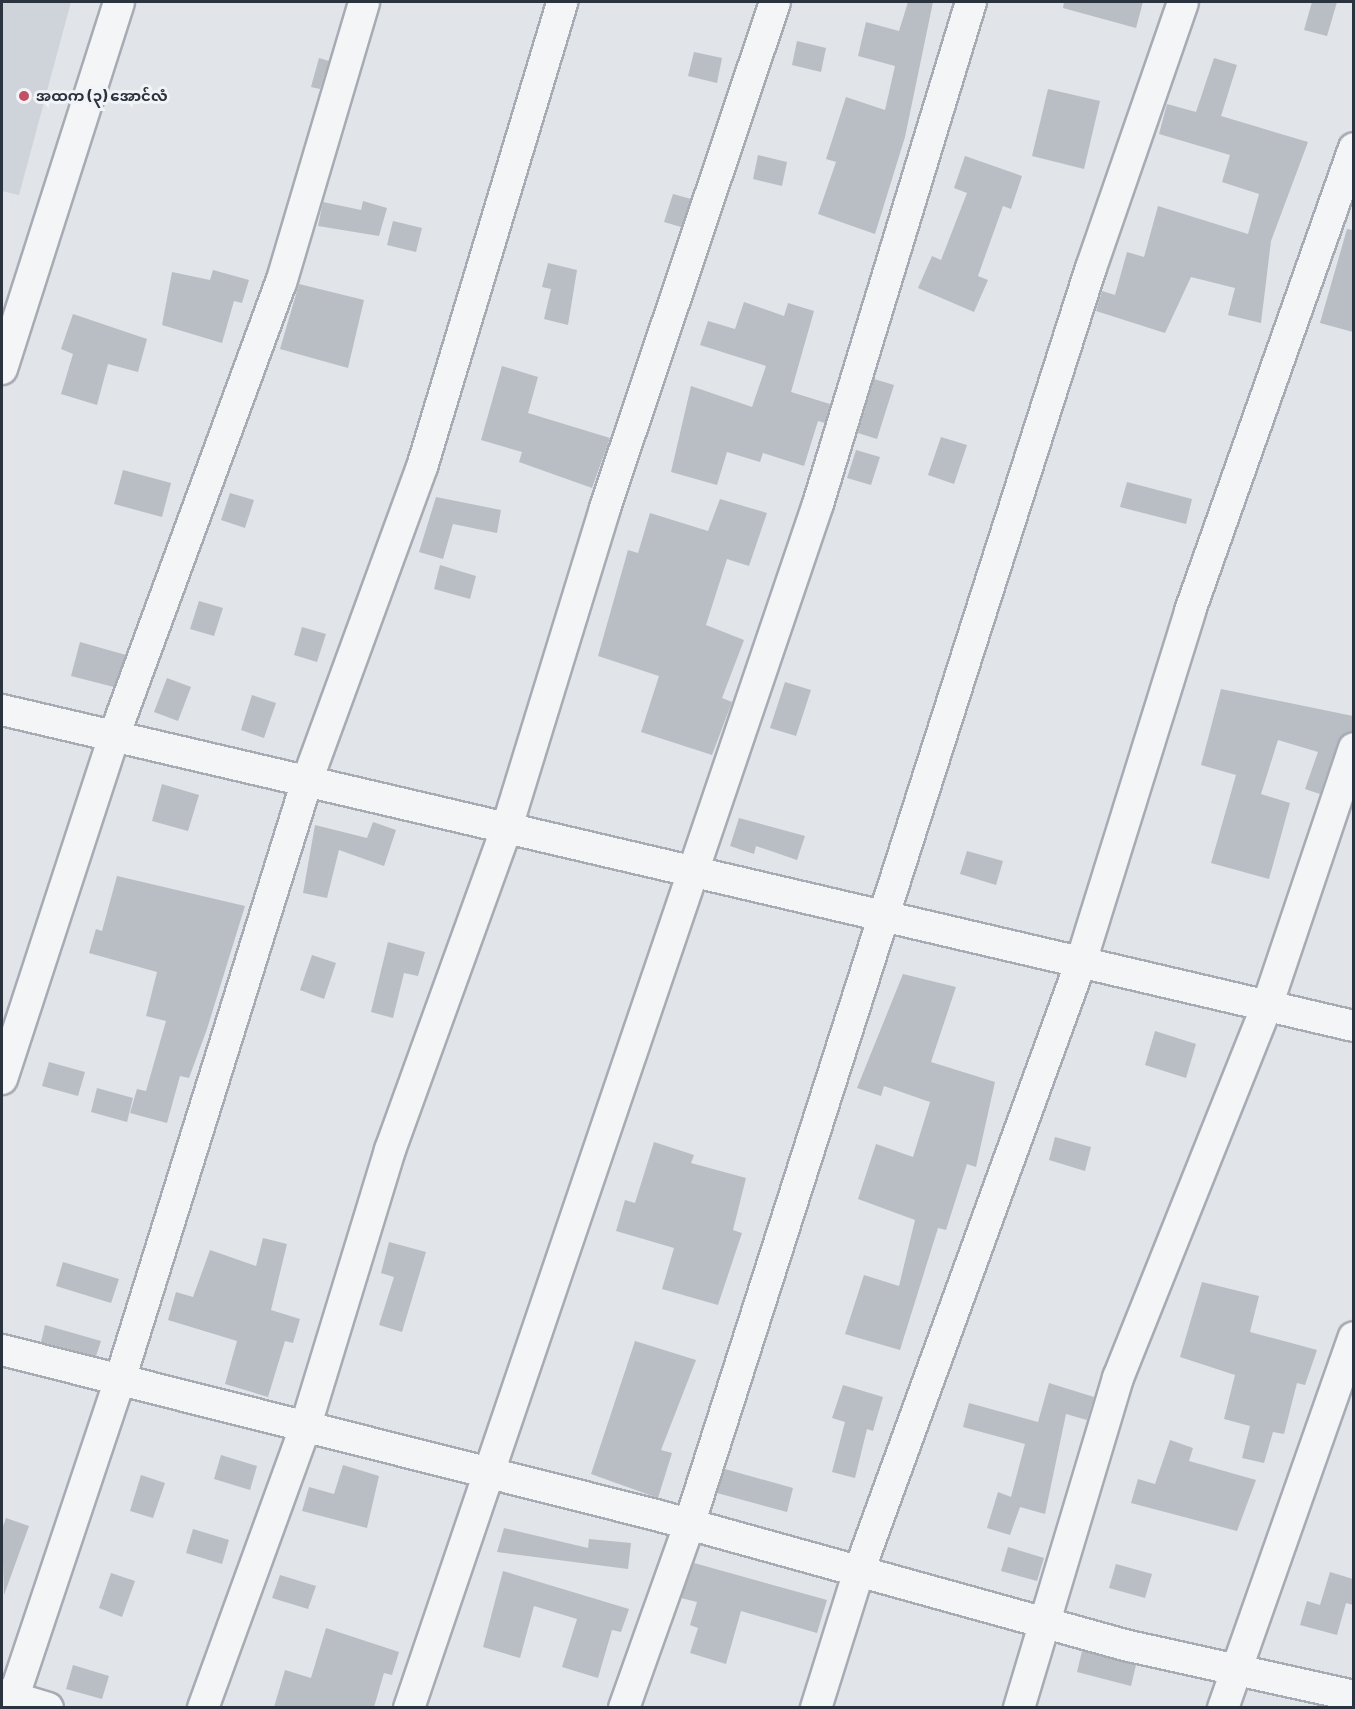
<!DOCTYPE html>
<html>
<head>
<meta charset="utf-8">
<style>
	body { margin:0 }
	#map { position:relative; width:1355px; height:1709px; overflow:hidden; background:#e1e4e9; font-family:Barlow,"Noto Sans Myanmar",sans-serif }
	div>[style] { position:absolute }
	[style*='--x'] { left:calc(var(--x)*1px); top:calc(var(--y)*1px); width:calc(var(--w)*1px); rotate:calc(var(--a)*1deg) }
	.built>* { inset:0; background:#cfd4da }
	.building>* { inset:0; background:#b9bec5 }
	.roads { filter:drop-shadow(2px 0 #a7abb3) drop-shadow(-2px 0 #a7abb3) drop-shadow(0 2px #a7abb3) drop-shadow(0 -2px #a7abb3) }
	.street>* { height:30px; margin:-15px; padding:0 15px; transform-origin:15px; border-radius:15px; background:#f4f5f7 }
	.dots>* { width:16px; height:16px; translate:-50% -50%; box-sizing:border-box; border:3px solid #f1f3f6; border-radius:50% }
	span { translate:-50% -50%; white-space:nowrap; text-align:center; line-height:1.15; -webkit-text-stroke:6px #f1f3f6; paint-order:stroke }
	.poi-label { font-size:15px; color:#2b333f; font-weight:700 }
	.left { translate:0 -50%; text-align:left }
	.frame { position:absolute; inset:0; border:3px solid #2b333f; pointer-events:none }
</style>
</head>
<body>
<div id="map">
	<div class="built">
		<div style="clip-path:polygon(2px 2px,71px 2px,19px 195px,2px 191px)"></div>
	</div>
	<div class="building">
		<div style="clip-path:polygon(908px 2px,933px 2px,905px 137px,875px 234px,818px 214px,836px 162px,826px 159px,846px 97px,885px 110px,895px 66px,858px 56px,866px 22px,899px 31px)"></div>
		<div style="clip-path:polygon(1064px 2px,1143px 2px,1136px 28px,1063px 8px)"></div>
		<div style="clip-path:polygon(1312px 2px,1337px 2px,1327px 36px,1304px 30px)"></div>
		<div style="clip-path:polygon(797px 41px,826px 48px,821px 72px,792px 65px)"></div>
		<div style="clip-path:polygon(694px 52px,722px 58px,717px 83px,688px 76px)"></div>
		<div style="clip-path:polygon(319px 58px,329px 61px,320px 89px,311px 87px)"></div>
		<div style="clip-path:polygon(1214px 58px,1237px 65px,1221px 116px,1308px 142px,1271px 241px,1261px 323px,1228px 315px,1235px 288px,1191px 277px,1165px 333px,1096px 311px,1102px 291px,1115px 295px,1127px 252px,1144px 257px,1158px 206px,1248px 234px,1259px 194px,1222px 182px,1230px 155px,1159px 134px,1167px 104px,1196px 112px)"></div>
		<div style="clip-path:polygon(1048px 89px,1100px 101px,1084px 169px,1032px 156px)"></div>
		<div style="clip-path:polygon(758px 155px,787px 162px,782px 186px,753px 179px)"></div>
		<div style="clip-path:polygon(965px 156px,1022px 176px,1011px 209px,1003px 206px,978px 276px,988px 280px,974px 312px,918px 288px,932px 256px,941px 260px,967px 193px,954px 188px)"></div>
		<div style="clip-path:polygon(673px 194px,691px 199px,681px 227px,664px 222px)"></div>
		<div style="clip-path:polygon(363px 201px,387px 208px,379px 236px,318px 226px,323px 202px,361px 210px)"></div>
		<div style="clip-path:polygon(393px 221px,422px 228px,416px 252px,387px 245px)"></div>
		<div style="clip-path:polygon(1347px 229px,1353px 230px,1353px 332px,1320px 323px)"></div>
		<div style="clip-path:polygon(548px 263px,577px 270px,568px 325px,544px 319px,551px 289px,542px 287px)"></div>
		<div style="clip-path:polygon(213px 270px,249px 280px,242px 303px,234px 301px,222px 343px,162px 325px,172px 272px,210px 280px)"></div>
		<div style="clip-path:polygon(299px 284px,364px 300px,348px 368px,280px 349px)"></div>
		<div style="clip-path:polygon(744px 302px,784px 316px,788px 303px,814px 311px,791px 392px,830px 404px,825px 423px,818px 421px,804px 466px,763px 453px,760px 462px,727px 452px,717px 485px,671px 472px,691px 386px,752px 407px,766px 366px,700px 345px,708px 321px,735px 329px)"></div>
		<div style="clip-path:polygon(73px 314px,147px 339px,138px 372px,108px 364px,97px 405px,61px 394px,73px 354px,61px 349px)"></div>
		<div style="clip-path:polygon(502px 366px,538px 377px,528px 413px,610px 438px,592px 488px,519px 462px,522px 452px,481px 440px)"></div>
		<div style="clip-path:polygon(874px 379px,894px 385px,877px 439px,858px 433px)"></div>
		<div style="clip-path:polygon(941px 437px,967px 445px,954px 484px,928px 475px)"></div>
		<div style="clip-path:polygon(856px 450px,880px 457px,871px 485px,847px 478px)"></div>
		<div style="clip-path:polygon(123px 470px,171px 483px,162px 517px,114px 504px)"></div>
		<div style="clip-path:polygon(1127px 482px,1192px 499px,1186px 524px,1120px 507px)"></div>
		<div style="clip-path:polygon(230px 493px,254px 500px,245px 528px,221px 520px)"></div>
		<div style="clip-path:polygon(436px 497px,501px 510px,497px 533px,453px 524px,443px 559px,419px 552px)"></div>
		<div style="clip-path:polygon(720px 499px,767px 513px,749px 566px,727px 559px,706px 625px,744px 640px,722px 698px,732px 702px,712px 755px,641px 732px,659px 676px,598px 656px,628px 550px,638px 553px,650px 513px,708px 531px)"></div>
		<div style="clip-path:polygon(440px 565px,476px 576px,470px 599px,434px 589px)"></div>
		<div style="clip-path:polygon(199px 601px,223px 608px,214px 636px,190px 629px)"></div>
		<div style="clip-path:polygon(302px 627px,326px 634px,317px 662px,294px 655px)"></div>
		<div style="clip-path:polygon(80px 642px,126px 655px,114px 687px,71px 676px)"></div>
		<div style="clip-path:polygon(167px 678px,191px 687px,178px 721px,154px 712px)"></div>
		<div style="clip-path:polygon(785px 682px,811px 690px,796px 736px,770px 728px)"></div>
		<div style="clip-path:polygon(1221px 689px,1353px 716px,1353px 731px,1338px 742px,1320px 794px,1305px 789px,1318px 752px,1278px 740px,1261px 794px,1290px 803px,1269px 879px,1211px 863px,1236px 775px,1201px 765px)"></div>
		<div style="clip-path:polygon(252px 695px,276px 703px,264px 738px,241px 730px)"></div>
		<div style="clip-path:polygon(162px 784px,199px 795px,188px 831px,152px 821px)"></div>
		<div style="clip-path:polygon(739px 818px,805px 836px,797px 860px,756px 846px,754px 854px,730px 846px)"></div>
		<div style="clip-path:polygon(373px 822px,396px 830px,384px 866px,339px 850px,327px 898px,303px 893px,315px 825px,367px 838px)"></div>
		<div style="clip-path:polygon(967px 851px,1003px 861px,996px 885px,960px 874px)"></div>
		<div style="clip-path:polygon(117px 876px,245px 906px,207px 1029px,189px 1078px,180px 1076px,167px 1123px,130px 1113px,137px 1089px,146px 1091px,166px 1021px,146px 1016px,157px 972px,89px 953px,96px 929px,102px 931px)"></div>
		<div style="clip-path:polygon(388px 942px,425px 952px,418px 976px,404px 973px,393px 1018px,371px 1012px)"></div>
		<div style="clip-path:polygon(312px 955px,336px 963px,324px 999px,300px 990px)"></div>
		<div style="clip-path:polygon(903px 974px,956px 987px,931px 1062px,995px 1082px,976px 1167px,967px 1164px,946px 1230px,938px 1228px,900px 1350px,845px 1334px,864px 1275px,899px 1286px,915px 1220px,858px 1199px,876px 1144px,913px 1157px,930px 1102px,884px 1086px,881px 1096px,857px 1088px)"></div>
		<div style="clip-path:polygon(1155px 1031px,1196px 1044px,1186px 1078px,1145px 1065px)"></div>
		<div style="clip-path:polygon(49px 1062px,85px 1072px,78px 1096px,42px 1086px)"></div>
		<div style="clip-path:polygon(97px 1088px,133px 1098px,127px 1122px,91px 1112px)"></div>
		<div style="clip-path:polygon(1055px 1137px,1091px 1147px,1085px 1171px,1049px 1160px)"></div>
		<div style="clip-path:polygon(654px 1142px,694px 1155px,691px 1163px,746px 1178px,733px 1230px,742px 1233px,718px 1305px,662px 1289px,674px 1248px,616px 1231px,625px 1200px,635px 1203px)"></div>
		<div style="clip-path:polygon(263px 1238px,287px 1244px,271px 1310px,300px 1319px,293px 1343px,285px 1341px,268px 1397px,225px 1384px,237px 1341px,168px 1320px,176px 1292px,193px 1297px,210px 1250px,256px 1266px)"></div>
		<div style="clip-path:polygon(389px 1242px,426px 1252px,402px 1332px,379px 1325px,394px 1277px,381px 1273px)"></div>
		<div style="clip-path:polygon(63px 1262px,119px 1279px,111px 1303px,56px 1286px)"></div>
		<div style="clip-path:polygon(1202px 1282px,1259px 1296px,1250px 1332px,1317px 1350px,1305px 1385px,1297px 1383px,1284px 1434px,1273px 1432px,1264px 1463px,1242px 1458px,1250px 1426px,1224px 1419px,1235px 1375px,1180px 1357px)"></div>
		<div style="clip-path:polygon(45px 1325px,101px 1341px,96px 1356px,41px 1342px)"></div>
		<div style="clip-path:polygon(635px 1341px,696px 1360px,661px 1450px,672px 1453px,658px 1498px,591px 1474px)"></div>
		<div style="clip-path:polygon(1049px 1383px,1094px 1397px,1087px 1420px,1066px 1414px,1045px 1514px,1020px 1507px,1010px 1535px,987px 1528px,998px 1492px,1011px 1497px,1025px 1444px,963px 1427px,969px 1403px,1038px 1422px)"></div>
		<div style="clip-path:polygon(843px 1385px,883px 1397px,873px 1431px,867px 1429px,855px 1478px,832px 1472px,845px 1422px,832px 1418px)"></div>
		<div style="clip-path:polygon(1170px 1440px,1193px 1448px,1189px 1461px,1256px 1480px,1237px 1531px,1131px 1503px,1138px 1479px,1155px 1484px)"></div>
		<div style="clip-path:polygon(221px 1455px,257px 1466px,250px 1490px,214px 1479px)"></div>
		<div style="clip-path:polygon(343px 1465px,379px 1476px,367px 1528px,302px 1511px,309px 1487px,334px 1494px)"></div>
		<div style="clip-path:polygon(725px 1469px,793px 1488px,787px 1512px,717px 1493px)"></div>
		<div style="clip-path:polygon(141px 1475px,165px 1483px,153px 1518px,130px 1511px)"></div>
		<div style="clip-path:polygon(6px 1518px,29px 1526px,4px 1595px,2px 1529px)"></div>
		<div style="clip-path:polygon(504px 1528px,588px 1548px,589px 1539px,631px 1543px,628px 1569px,497px 1552px)"></div>
		<div style="clip-path:polygon(193px 1529px,229px 1540px,222px 1564px,186px 1553px)"></div>
		<div style="clip-path:polygon(1008px 1547px,1044px 1558px,1037px 1581px,1001px 1571px)"></div>
		<div style="clip-path:polygon(694px 1563px,827px 1600px,817px 1633px,741px 1611px,726px 1664px,690px 1653px,698px 1628px,690px 1625px,697px 1602px,681px 1598px)"></div>
		<div style="clip-path:polygon(1116px 1564px,1152px 1574px,1145px 1598px,1109px 1588px)"></div>
		<div style="clip-path:polygon(503px 1571px,629px 1609px,621px 1632px,612px 1630px,598px 1678px,562px 1667px,577px 1619px,534px 1606px,520px 1658px,483px 1647px)"></div>
		<div style="clip-path:polygon(1330px 1572px,1353px 1579px,1353px 1605px,1346px 1603px,1337px 1635px,1300px 1625px,1307px 1601px,1320px 1605px)"></div>
		<div style="clip-path:polygon(111px 1573px,135px 1581px,122px 1617px,99px 1608px)"></div>
		<div style="clip-path:polygon(280px 1575px,316px 1586px,308px 1609px,272px 1598px)"></div>
		<div style="clip-path:polygon(326px 1628px,399px 1652px,392px 1675px,384px 1673px,374px 1707px,274px 1707px,285px 1670px,311px 1678px)"></div>
		<div style="clip-path:polygon(1082px 1651px,1136px 1665px,1131px 1686px,1077px 1672px)"></div>
		<div style="clip-path:polygon(73px 1665px,109px 1676px,102px 1699px,66px 1689px)"></div>
	</div>
	<div class="roads">
		<div class="street">
			<div style="--x:2;--y:369;--w:385;--a:-72.3"></div>
			<div style="--x:2;--y:710;--w:1388;--a:13.16"></div>
			<div style="--x:2;--y:1079;--w:361;--a:-71.9"></div>
			<div style="--x:114;--y:736;--w:483;--a:-69.8"></div>
			<div style="--x:281;--y:283;--w:293;--a:-73.5"></div>
			<div style="--x:2;--y:1350;--w:674;--a:14.16"></div>
			<div style="--x:656;--y:1515;--w:491;--a:15.5"></div>
			<div style="--x:1129;--y:1646;--w:230;--a:12.5"></div>
			<div style="--x:2;--y:1694;--w:48;--a:16.9"></div>
			<div style="--x:10;--y:1708;--w:343;--a:-71.5"></div>
			<div style="--x:119;--y:1383;--w:631;--a:-72.66"></div>
			<div style="--x:307;--y:781;--w:334;--a:-69.9"></div>
			<div style="--x:422;--y:467;--w:486;--a:-73.2"></div>
			<div style="--x:203;--y:1708;--w:298;--a:-70"></div>
			<div style="--x:305;--y:1428;--w:291;--a:-73"></div>
			<div style="--x:390;--y:1150;--w:344;--a:-70.1"></div>
			<div style="--x:507;--y:827;--w:334;--a:-72.9"></div>
			<div style="--x:605;--y:508;--w:534;--a:-71.43"></div>
			<div style="--x:409;--y:1708;--w:1272;--a:-71.24"></div>
			<div style="--x:818;--y:504;--w:525;--a:-73.05"></div>
			<div style="--x:624;--y:1708;--w:194;--a:-70.4"></div>
			<div style="--x:689;--y:1525;--w:1320;--a:-72.27"></div>
			<div style="--x:1091;--y:268;--w:281;--a:-70.9"></div>
			<div style="--x:816;--y:1708;--w:144;--a:-72.6"></div>
			<div style="--x:859;--y:1571;--w:648;--a:-69.97"></div>
			<div style="--x:1081;--y:962;--w:368;--a:-72.7"></div>
			<div style="--x:1190;--y:611;--w:491;--a:-70.5"></div>
			<div style="--x:1019;--y:1708;--w:345;--a:-73.3"></div>
			<div style="--x:1118;--y:1378;--w:401;--a:-68.2"></div>
			<div style="--x:1267;--y:1006;--w:272;--a:-71.4"></div>
			<div style="--x:1223;--y:1708;--w:393;--a:-70.6"></div>
		</div>
	</div>
	<div class="dots">
		<div style="left:24px;top:96px;background:#c45065"></div>
	</div>
	<div class="poi-label">
		<span class="left" style="left:36px;top:96px">အထက (၃) အောင်လံ</span>
	</div>
	<div class="frame"></div>
</div>
</body>
</html>
